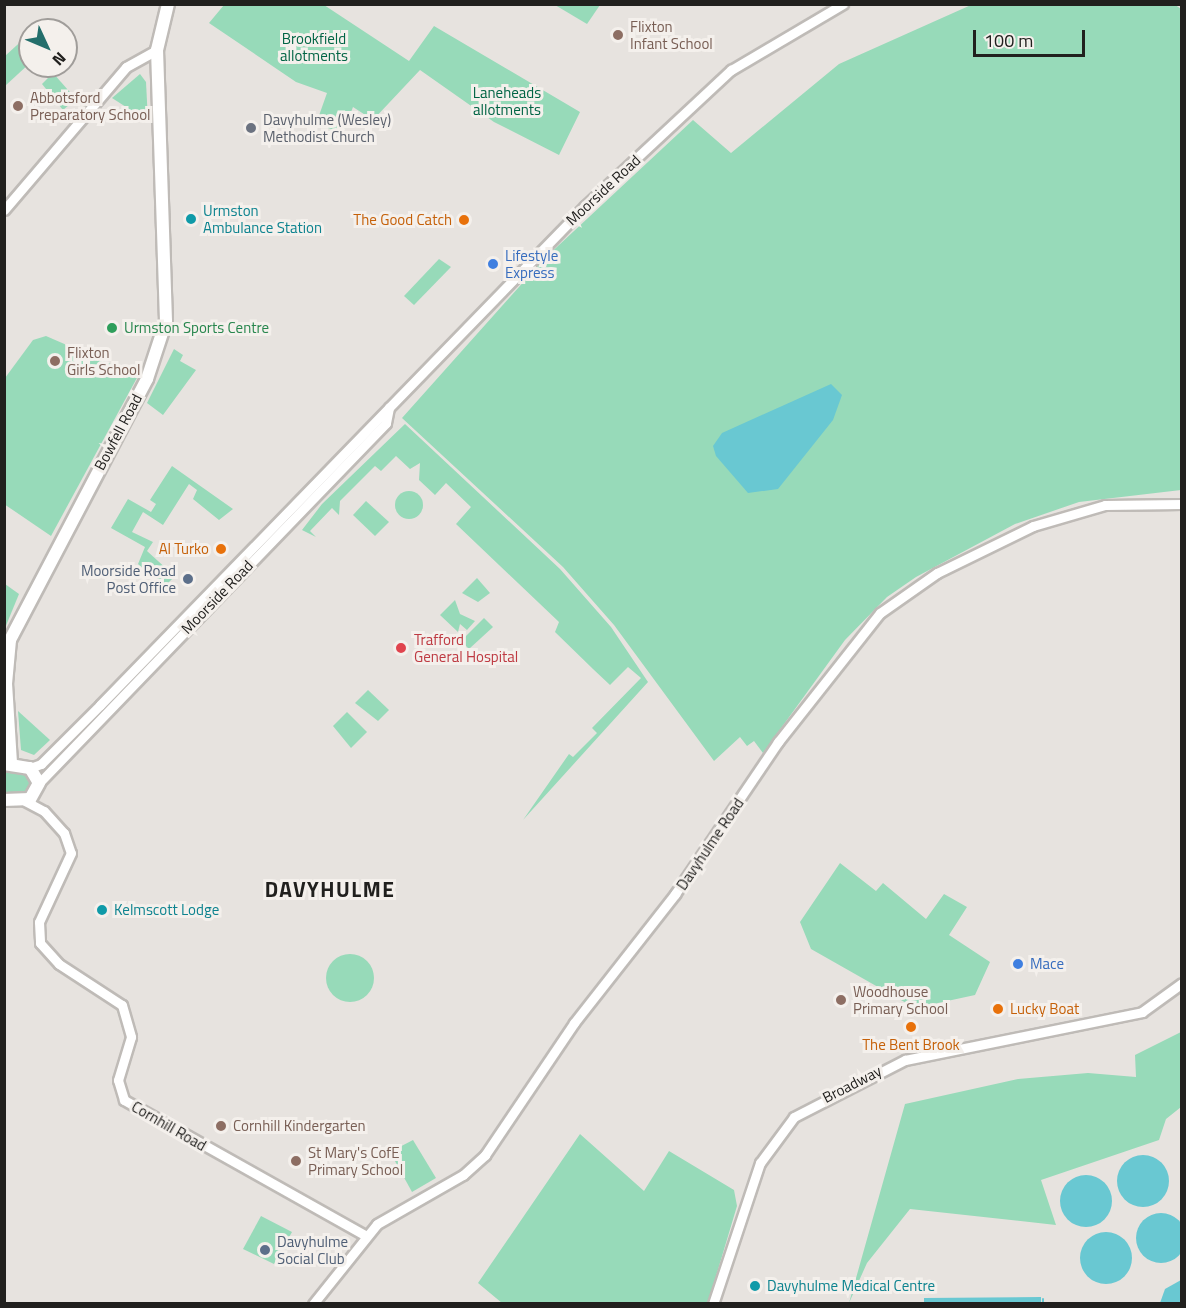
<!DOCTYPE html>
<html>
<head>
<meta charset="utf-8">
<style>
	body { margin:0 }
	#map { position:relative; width:1186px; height:1308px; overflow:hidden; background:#e7e3df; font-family:"Titillium Web",sans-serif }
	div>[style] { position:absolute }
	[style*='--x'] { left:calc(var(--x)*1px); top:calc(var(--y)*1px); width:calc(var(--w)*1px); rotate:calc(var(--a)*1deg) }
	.green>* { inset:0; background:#97dab9 }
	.round { border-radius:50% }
	.water>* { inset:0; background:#69c8d2 }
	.stream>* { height:2px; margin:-1px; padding:0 1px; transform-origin:1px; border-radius:1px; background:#69c8d2 }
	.roads { filter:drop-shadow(2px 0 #bfbbb7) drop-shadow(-2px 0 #bfbbb7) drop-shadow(0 2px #bfbbb7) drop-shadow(0 -2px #bfbbb7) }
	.minor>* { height:9px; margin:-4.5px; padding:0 4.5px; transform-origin:4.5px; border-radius:4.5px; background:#fff }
	.major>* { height:12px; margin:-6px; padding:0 6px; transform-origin:6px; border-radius:6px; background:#fff }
	.dots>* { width:16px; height:16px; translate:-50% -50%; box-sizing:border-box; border:3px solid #f4f0ec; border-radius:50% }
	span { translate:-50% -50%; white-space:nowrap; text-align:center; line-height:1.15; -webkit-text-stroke:6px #f4f0ec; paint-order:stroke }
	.education-label { font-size:15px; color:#785e54 }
	.left { translate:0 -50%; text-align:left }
	.park-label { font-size:15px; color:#006444 }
	.worship-label { font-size:15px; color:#5b616d }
	.street-label { font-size:15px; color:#21201e }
	.culture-label { font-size:15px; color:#0d838f }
	.food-label { font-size:15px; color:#c56008 }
	.right { translate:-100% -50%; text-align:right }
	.shop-label { font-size:15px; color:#366cbe }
	.leisure-label { font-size:15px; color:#27864d }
	.service-label { font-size:15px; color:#4e5e75 }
	.health-label { font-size:15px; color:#be3a42 }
	.district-label { font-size:21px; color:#21201e; font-weight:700; letter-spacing:1.5px }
	.frame { position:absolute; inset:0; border:6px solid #21201e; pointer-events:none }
	.north { position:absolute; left:18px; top:18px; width:60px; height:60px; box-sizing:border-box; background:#f4f0ec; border:2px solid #a09d9a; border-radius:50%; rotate:134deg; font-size:16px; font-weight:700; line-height:24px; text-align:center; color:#21201e }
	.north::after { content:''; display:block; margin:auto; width:21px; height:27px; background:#236e6b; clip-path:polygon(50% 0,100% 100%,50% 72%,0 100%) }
	.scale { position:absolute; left:973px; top:30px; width:112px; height:27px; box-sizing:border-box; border:3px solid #21201e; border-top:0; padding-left:8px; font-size:18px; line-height:21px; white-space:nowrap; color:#21201e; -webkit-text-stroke:4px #f4f0ec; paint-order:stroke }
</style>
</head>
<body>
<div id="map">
	<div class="green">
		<div style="clip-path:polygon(1174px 4px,1181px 9px,1181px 490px,1079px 502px,1015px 524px,916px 577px,887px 597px,845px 640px,763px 753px,754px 741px,747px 746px,740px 737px,714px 761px,614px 625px,563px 567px,402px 418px,544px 259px,693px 120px,731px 153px,839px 64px,971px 5px)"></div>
		<div style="clip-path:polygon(224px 5px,324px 5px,409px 61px,434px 26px,580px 112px,559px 155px,494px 122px,420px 70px,373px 120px,353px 107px,343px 133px,316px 124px,327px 93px,296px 82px,209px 23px)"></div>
		<div style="clip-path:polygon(555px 5px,600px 5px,587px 24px)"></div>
		<div style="clip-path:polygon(28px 35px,30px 63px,5px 86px,5px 56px)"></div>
		<div style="clip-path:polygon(53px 73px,76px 99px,63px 110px,42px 84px)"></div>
		<div style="clip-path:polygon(140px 74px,146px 82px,148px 121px,112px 98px)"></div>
		<div style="clip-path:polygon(439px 259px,451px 267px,414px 305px,404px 296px)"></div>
		<div style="clip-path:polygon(46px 336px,138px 376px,51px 536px,4px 504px,5px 378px,33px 340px)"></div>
		<div style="clip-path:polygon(174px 349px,183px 355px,180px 361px,196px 370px,163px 415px,147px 403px)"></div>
		<div style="clip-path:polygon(405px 424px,560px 569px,611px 627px,648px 682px,523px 820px,569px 754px,573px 757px,597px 733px,592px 728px,641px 678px,628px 667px,610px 685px,593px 669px,555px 632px,559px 622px,456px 524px,471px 507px,446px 483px,435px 495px,419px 480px,420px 463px,410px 469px,396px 456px,381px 471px,375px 466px,340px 501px,339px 515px,332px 508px,310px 531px,316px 537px,302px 530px,322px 504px)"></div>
		<div style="clip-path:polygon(172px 466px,233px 509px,219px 520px,193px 499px,197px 490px,189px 484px,163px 525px,143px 512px,132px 532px,153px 542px,147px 551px,169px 571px,173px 578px,163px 588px,138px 564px,145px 547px,111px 528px,128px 499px,151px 512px,156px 504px,150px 500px)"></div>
		<div class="round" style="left:395px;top:491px;width:28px;height:28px"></div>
		<div style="clip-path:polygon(366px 501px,389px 522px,375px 536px,353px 515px)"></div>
		<div style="clip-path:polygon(477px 578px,490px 593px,478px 602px,462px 593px)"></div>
		<div style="clip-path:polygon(5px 584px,19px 594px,5px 628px)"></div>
		<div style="clip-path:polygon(455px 600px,460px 614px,475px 621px,467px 630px,460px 624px,458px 632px,440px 615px)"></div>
		<div style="clip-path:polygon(484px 618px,493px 627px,469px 649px,461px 641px)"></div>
		<div style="clip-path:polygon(368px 690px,389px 710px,378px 721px,355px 703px)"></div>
		<div style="clip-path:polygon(18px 711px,50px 740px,34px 755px,21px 750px)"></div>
		<div style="clip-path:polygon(347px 712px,367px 732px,351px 748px,333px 726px)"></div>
		<div style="clip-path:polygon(23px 769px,35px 781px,29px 795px,5px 795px,4px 770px)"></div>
		<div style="clip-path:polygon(840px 863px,876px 891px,883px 883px,926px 919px,944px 894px,967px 907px,949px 935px,990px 962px,975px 995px,915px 1008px,811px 949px,800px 922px)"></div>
		<div class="round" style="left:326px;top:954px;width:48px;height:48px"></div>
		<div style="clip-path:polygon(1181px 1032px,1181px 1107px,1166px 1119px,1159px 1140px,1041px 1180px,1056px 1225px,910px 1209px,867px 1263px,849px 1303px,905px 1104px,1018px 1079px,1088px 1073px,1136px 1077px,1135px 1055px)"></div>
		<div style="clip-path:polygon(580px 1134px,644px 1191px,669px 1151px,734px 1190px,737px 1206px,708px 1303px,502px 1303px,478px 1283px)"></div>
		<div style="clip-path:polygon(413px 1140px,436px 1178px,412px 1192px,390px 1152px)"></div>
		<div style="clip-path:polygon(261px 1216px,292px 1232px,274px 1264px,243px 1249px)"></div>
	</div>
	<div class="water">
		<div style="clip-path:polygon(831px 384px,842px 395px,833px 420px,778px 489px,748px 493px,716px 456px,713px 446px,722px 433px)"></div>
		<div class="round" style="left:1117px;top:1155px;width:52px;height:52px"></div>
		<div class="round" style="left:1060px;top:1175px;width:52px;height:52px"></div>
		<div class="round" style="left:1136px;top:1213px;width:50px;height:50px"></div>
		<div class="round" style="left:1080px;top:1232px;width:52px;height:52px"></div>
		<div style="clip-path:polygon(1181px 1280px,1181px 1303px,1160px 1303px,1165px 1289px)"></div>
		<div style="clip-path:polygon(1041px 1297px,1041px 1303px,924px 1303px,924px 1298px)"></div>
	</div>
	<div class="stream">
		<div style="--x:1043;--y:1299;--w:5;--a:90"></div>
	</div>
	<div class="roads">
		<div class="minor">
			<div style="--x:4;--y:210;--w:188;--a:-49.5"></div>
			<div style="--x:126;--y:67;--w:35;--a:-29"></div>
			<div style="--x:30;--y:768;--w:12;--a:-20"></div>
			<div style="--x:41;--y:764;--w:83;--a:-45"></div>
			<div style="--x:100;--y:705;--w:696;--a:-45.82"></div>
			<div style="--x:585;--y:206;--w:200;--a:-43"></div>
			<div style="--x:731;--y:70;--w:130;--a:-30.5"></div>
			<div style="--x:39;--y:783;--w:500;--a:-46.05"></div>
			<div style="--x:386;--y:423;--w:16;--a:-79"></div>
			<div style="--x:25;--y:801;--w:21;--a:28"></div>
			<div style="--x:44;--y:811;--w:30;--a:48"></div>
			<div style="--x:64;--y:833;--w:21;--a:71"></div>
			<div style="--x:71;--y:853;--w:76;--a:114.9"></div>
			<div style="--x:39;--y:922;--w:21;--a:87"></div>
			<div style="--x:40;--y:943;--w:28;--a:48"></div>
			<div style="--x:59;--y:964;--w:75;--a:33.1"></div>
			<div style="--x:122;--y:1005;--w:33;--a:74"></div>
			<div style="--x:131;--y:1037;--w:45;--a:106.8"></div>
			<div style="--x:118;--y:1080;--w:21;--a:73"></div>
			<div style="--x:124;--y:1100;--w:276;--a:29.3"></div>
			<div style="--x:313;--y:1304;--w:102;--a:-51.3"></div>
			<div style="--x:377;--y:1224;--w:99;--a:-29.7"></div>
			<div style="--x:463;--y:1175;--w:30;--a:-42"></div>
			<div style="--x:485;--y:1155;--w:159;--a:-56"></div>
			<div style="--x:574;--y:1023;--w:164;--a:-51.9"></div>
			<div style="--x:675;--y:894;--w:184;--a:-55.9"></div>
			<div style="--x:778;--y:742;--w:164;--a:-51.7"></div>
			<div style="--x:880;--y:613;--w:70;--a:-35.1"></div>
			<div style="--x:937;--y:573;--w:107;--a:-26.1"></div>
			<div style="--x:1033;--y:526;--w:75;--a:-16.3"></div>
			<div style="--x:1105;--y:505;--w:77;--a:-0.7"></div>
			<div style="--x:713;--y:1304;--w:149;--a:-71.6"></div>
			<div style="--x:760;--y:1163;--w:57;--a:-53.5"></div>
			<div style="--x:794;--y:1117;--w:125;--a:-27.2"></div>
			<div style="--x:905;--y:1060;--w:242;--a:-11.4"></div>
			<div style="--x:1142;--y:1012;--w:49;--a:-35.9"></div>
		</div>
		<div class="major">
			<div style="--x:11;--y:763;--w:79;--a:-93.6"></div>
			<div style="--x:6;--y:684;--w:44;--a:-84.8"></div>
			<div style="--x:10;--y:640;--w:295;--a:-62.3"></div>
			<div style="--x:147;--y:379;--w:61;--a:-71.9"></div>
			<div style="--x:166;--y:321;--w:271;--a:-91.9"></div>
			<div style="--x:157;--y:50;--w:47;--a:-76.6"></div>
			<div style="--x:4;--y:764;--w:26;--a:9"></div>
			<div style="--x:30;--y:768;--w:17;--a:59"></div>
			<div style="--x:39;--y:783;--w:18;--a:119"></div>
			<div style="--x:30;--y:799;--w:26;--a:178"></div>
		</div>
	</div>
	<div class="dots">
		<div style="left:618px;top:35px;background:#8d6e63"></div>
		<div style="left:18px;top:106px;background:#8d6e63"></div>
		<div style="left:251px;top:128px;background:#6b7280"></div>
		<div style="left:191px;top:219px;background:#0f9aa8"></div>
		<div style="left:464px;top:220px;background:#e8710a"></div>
		<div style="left:493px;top:264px;background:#3f7fe0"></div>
		<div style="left:112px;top:328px;background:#2e9e5b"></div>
		<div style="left:55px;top:361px;background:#8d6e63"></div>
		<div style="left:221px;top:549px;background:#e8710a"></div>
		<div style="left:188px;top:579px;background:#5c6f8a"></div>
		<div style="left:401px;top:648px;background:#e0444e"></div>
		<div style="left:102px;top:910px;background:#0f9aa8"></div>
		<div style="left:1018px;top:964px;background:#3f7fe0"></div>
		<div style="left:841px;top:1000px;background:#8d6e63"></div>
		<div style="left:998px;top:1009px;background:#e8710a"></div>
		<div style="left:911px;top:1027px;background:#e8710a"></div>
		<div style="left:221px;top:1126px;background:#8d6e63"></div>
		<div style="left:296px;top:1161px;background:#8d6e63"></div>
		<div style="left:265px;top:1250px;background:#5c6f8a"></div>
		<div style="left:755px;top:1286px;background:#0f9aa8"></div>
	</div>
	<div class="education-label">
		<span class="left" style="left:630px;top:35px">Flixton<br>Infant School</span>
		<span class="left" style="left:30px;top:106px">Abbotsford<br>Preparatory School</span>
		<span class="left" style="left:67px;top:361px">Flixton<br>Girls School</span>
		<span class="left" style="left:853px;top:1000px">Woodhouse<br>Primary School</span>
		<span class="left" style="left:233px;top:1126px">Cornhill Kindergarten</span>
		<span class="left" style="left:308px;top:1161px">St Mary's CofE<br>Primary School</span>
	</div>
	<div class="park-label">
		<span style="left:314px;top:47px">Brookfield<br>allotments</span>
		<span style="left:507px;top:101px">Laneheads<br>allotments</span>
	</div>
	<div class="worship-label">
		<span class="left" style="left:263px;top:128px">Davyhulme (Wesley)<br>Methodist Church</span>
	</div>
	<div class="street-label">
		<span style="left:603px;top:190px;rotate:-43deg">Moorside Road</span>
		<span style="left:118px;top:432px;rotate:-62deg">Bowfell Road</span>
		<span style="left:217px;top:597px;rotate:-46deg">Moorside Road</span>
		<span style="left:710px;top:844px;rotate:-56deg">Davyhulme Road</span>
		<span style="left:852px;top:1084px;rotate:-27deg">Broadway</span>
		<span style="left:169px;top:1126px;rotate:30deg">Cornhill Road</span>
	</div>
	<div class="culture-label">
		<span class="left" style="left:203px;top:219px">Urmston<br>Ambulance Station</span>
		<span class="left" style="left:114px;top:910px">Kelmscott Lodge</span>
		<span class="left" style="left:767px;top:1286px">Davyhulme Medical Centre</span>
	</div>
	<div class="food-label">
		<span class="right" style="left:452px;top:220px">The Good Catch</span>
		<span class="right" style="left:209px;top:549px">Al Turko</span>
		<span class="left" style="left:1010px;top:1009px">Lucky Boat</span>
		<span style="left:911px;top:1045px">The Bent Brook</span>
	</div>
	<div class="shop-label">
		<span class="left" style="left:505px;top:264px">Lifestyle<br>Express</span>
		<span class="left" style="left:1030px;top:964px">Mace</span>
	</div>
	<div class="leisure-label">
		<span class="left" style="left:124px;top:328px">Urmston Sports Centre</span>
	</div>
	<div class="service-label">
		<span class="right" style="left:176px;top:579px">Moorside Road<br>Post Office</span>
		<span class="left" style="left:277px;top:1250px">Davyhulme<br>Social Club</span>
	</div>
	<div class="health-label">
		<span class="left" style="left:414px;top:648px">Trafford<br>General Hospital</span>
	</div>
	<div class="district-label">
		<span style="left:330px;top:889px">DAVYHULME</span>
	</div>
	<div class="frame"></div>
	<div class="north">N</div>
	<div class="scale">100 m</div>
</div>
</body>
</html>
